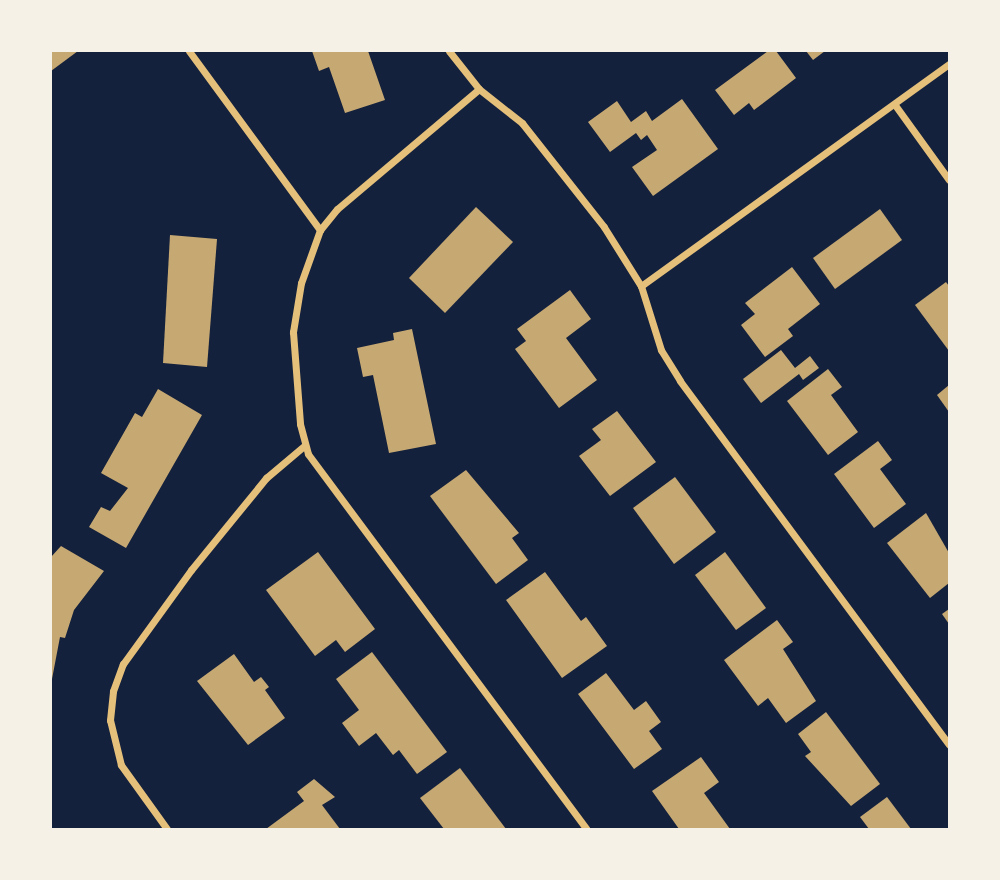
<!DOCTYPE html>
<html>
<head>
<meta charset="utf-8">
<style>
	body { margin:0 }
	#map { position:relative; width:1000px; height:880px; overflow:hidden; background:#14213d; font-family:Poppins,sans-serif }
	div>[style] { position:absolute }
	[style*='--x'] { left:calc(var(--x)*1px); top:calc(var(--y)*1px); width:calc(var(--w)*1px); rotate:calc(var(--a)*1deg) }
	.building>* { inset:0; background:#c6a872 }
	.minor>* { height:7px; margin:-3.5px; padding:0 3.5px; transform-origin:3.5px; border-radius:3.5px; background:#e5c07b }
	span { translate:-50% -50%; white-space:nowrap; text-align:center; line-height:1.15; -webkit-text-stroke:5px #f6f1e7; paint-order:stroke }
	.frame { position:absolute; inset:0; border:52px solid #f6f1e7; pointer-events:none }
</style>
</head>
<body>
<div id="map">
	<div class="building">
		<div style="clip-path:polygon(51px 51px,78px 51px,51px 71px)"></div>
		<div style="clip-path:polygon(312px 51px,368px 51px,385px 100px,345px 113px,329px 67px,319px 71px)"></div>
		<div style="clip-path:polygon(768px 51px,776px 51px,796px 78px,754px 110px,749px 103px,734px 115px,715px 90px)"></div>
		<div style="clip-path:polygon(806px 51px,825px 51px,813px 60px)"></div>
		<div style="clip-path:polygon(682px 99px,718px 149px,653px 196px,632px 167px,657px 150px,647px 135px,641px 140px,636px 133px,610px 152px,588px 122px,617px 101px,631px 122px,646px 111px,652px 121px)"></div>
		<div style="clip-path:polygon(476px 207px,513px 242px,445px 313px,409px 278px)"></div>
		<div style="clip-path:polygon(880px 209px,902px 240px,835px 289px,813px 258px)"></div>
		<div style="clip-path:polygon(170px 235px,217px 239px,207px 367px,163px 363px)"></div>
		<div style="clip-path:polygon(792px 267px,820px 304px,788px 329px,793px 336px,765px 357px,741px 325px,755px 314px,745px 303px)"></div>
		<div style="clip-path:polygon(946px 282px,949px 286px,949px 351px,915px 305px)"></div>
		<div style="clip-path:polygon(570px 290px,591px 319px,566px 338px,597px 380px,559px 408px,515px 349px,526px 341px,517px 329px)"></div>
		<div style="clip-path:polygon(412px 329px,436px 444px,389px 453px,373px 375px,363px 377px,357px 348px,394px 340px,393px 333px)"></div>
		<div style="clip-path:polygon(781px 350px,795px 368px,810px 356px,819px 368px,803px 380px,799px 374px,761px 403px,743px 379px)"></div>
		<div style="clip-path:polygon(828px 369px,842px 387px,831px 395px,858px 432px,828px 455px,787px 401px)"></div>
		<div style="clip-path:polygon(949px 385px,949px 412px,937px 395px)"></div>
		<div style="clip-path:polygon(158px 389px,202px 415px,126px 548px,89px 527px,101px 507px,110px 511px,128px 488px,101px 473px,135px 413px,142px 417px)"></div>
		<div style="clip-path:polygon(617px 411px,656px 462px,610px 496px,579px 456px,601px 440px,592px 429px)"></div>
		<div style="clip-path:polygon(878px 441px,892px 460px,880px 469px,906px 504px,874px 528px,834px 474px)"></div>
		<div style="clip-path:polygon(466px 470px,519px 533px,512px 538px,528px 560px,496px 584px,430px 496px)"></div>
		<div style="clip-path:polygon(675px 477px,716px 532px,674px 564px,633px 508px)"></div>
		<div style="clip-path:polygon(926px 513px,949px 553px,949px 583px,930px 598px,887px 543px)"></div>
		<div style="clip-path:polygon(61px 546px,104px 571px,74px 610px,65px 638px,60px 637px,52px 679px,51px 557px)"></div>
		<div style="clip-path:polygon(318px 552px,375px 629px,345px 652px,336px 640px,315px 656px,266px 590px)"></div>
		<div style="clip-path:polygon(725px 552px,766px 608px,736px 630px,695px 575px)"></div>
		<div style="clip-path:polygon(545px 572px,581px 621px,586px 617px,607px 646px,562px 678px,506px 600px)"></div>
		<div style="clip-path:polygon(949px 609px,949px 624px,942px 614px)"></div>
		<div style="clip-path:polygon(777px 620px,793px 642px,783px 649px,816px 701px,786px 723px,768px 698px,758px 706px,724px 660px)"></div>
		<div style="clip-path:polygon(372px 652px,447px 752px,417px 774px,399px 750px,393px 755px,376px 733px,359px 746px,342px 723px,359px 710px,336px 679px)"></div>
		<div style="clip-path:polygon(234px 654px,254px 682px,261px 677px,269px 687px,265px 690px,285px 718px,248px 745px,197px 681px)"></div>
		<div style="clip-path:polygon(606px 673px,634px 710px,646px 701px,661px 722px,649px 731px,662px 749px,634px 769px,578px 694px)"></div>
		<div style="clip-path:polygon(826px 712px,880px 784px,851px 806px,805px 756px,811px 752px,798px 734px)"></div>
		<div style="clip-path:polygon(701px 757px,719px 782px,704px 793px,730px 829px,679px 829px,652px 791px)"></div>
		<div style="clip-path:polygon(460px 768px,506px 829px,444px 829px,420px 798px)"></div>
		<div style="clip-path:polygon(314px 779px,335px 797px,322px 805px,340px 829px,266px 829px,304px 801px,297px 792px)"></div>
		<div style="clip-path:polygon(887px 797px,911px 829px,869px 829px,860px 817px)"></div>
	</div>
	<div class="minor">
		<div style="--x:189;--y:51;--w:222;--a:53.8"></div>
		<div style="--x:449;--y:51;--w:48;--a:51.7"></div>
		<div style="--x:479;--y:89;--w:55;--a:38.3"></div>
		<div style="--x:522;--y:123;--w:132;--a:51.7"></div>
		<div style="--x:604;--y:227;--w:70;--a:57.9"></div>
		<div style="--x:641;--y:286;--w:67;--a:72.6"></div>
		<div style="--x:661;--y:350;--w:36;--a:58"></div>
		<div style="--x:680;--y:381;--w:452;--a:53.5"></div>
		<div style="--x:479;--y:89;--w:186;--a:139.8"></div>
		<div style="--x:337;--y:209;--w:27;--a:129"></div>
		<div style="--x:320;--y:230;--w:56;--a:109.7"></div>
		<div style="--x:301;--y:283;--w:50;--a:99.3"></div>
		<div style="--x:293;--y:332;--w:92;--a:85.6"></div>
		<div style="--x:300;--y:424;--w:31;--a:75"></div>
		<div style="--x:308;--y:454;--w:467;--a:53.4"></div>
		<div style="--x:895;--y:105;--w:92;--a:54.2"></div>
		<div style="--x:641;--y:286;--w:380;--a:-35.8"></div>
		<div style="--x:167;--y:829;--w:79;--a:-125.7"></div>
		<div style="--x:121;--y:765;--w:46;--a:-103.7"></div>
		<div style="--x:110;--y:720;--w:29;--a:-84"></div>
		<div style="--x:113;--y:691;--w:29;--a:-70"></div>
		<div style="--x:123;--y:664;--w:116;--a:-54.1"></div>
		<div style="--x:191;--y:570;--w:119;--a:-50.8"></div>
		<div style="--x:266;--y:478;--w:51;--a:-40.2"></div>
	</div>
	<div class="frame"></div>
</div>
</body>
</html>
